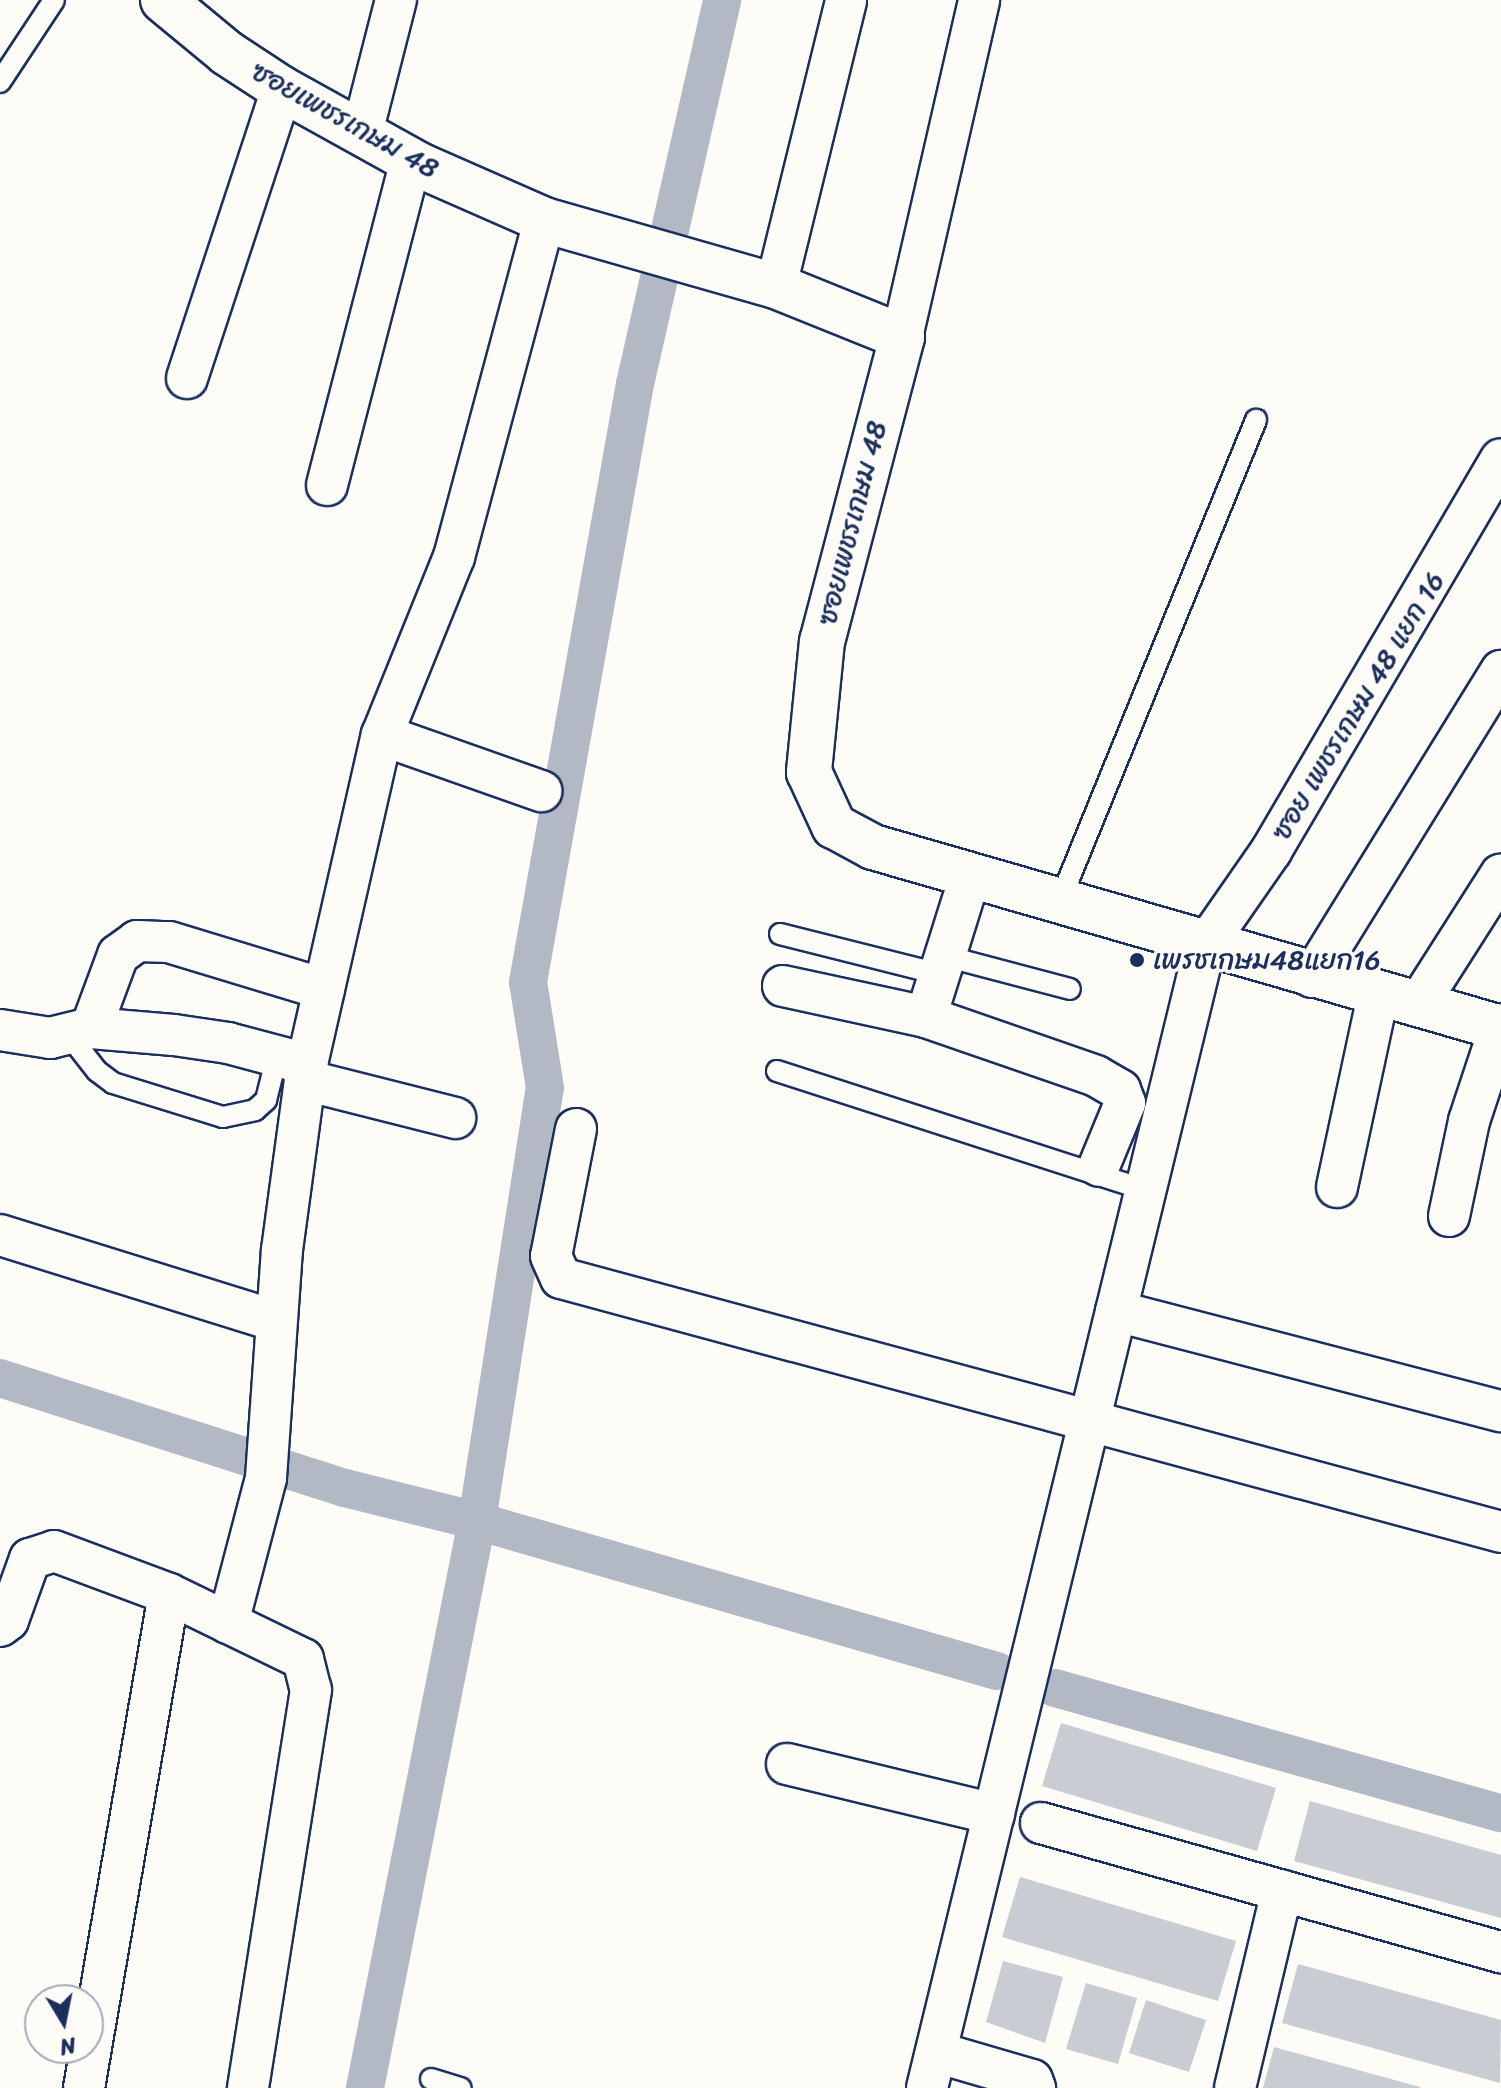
<!DOCTYPE html>
<html>
<head>
<meta charset="utf-8">
<style>
	body { margin:0 }
	#map { position:relative; width:1501px; height:2088px; overflow:hidden; background:#fdfcf7; font-family:Sriracha,"Playpen Sans Thai",sans-serif }
	div>[style] { position:absolute }
	[style*='--x'] { left:calc(var(--x)*1px); top:calc(var(--y)*1px); width:calc(var(--w)*1px); rotate:calc(var(--a)*1deg) }
	.canal>* { height:38px; margin:-19px; padding:0 19px; transform-origin:19px; border-radius:19px; background:#b3b8c5 }
	.building>* { inset:0; background:#c9ccd3 }
	.roads { filter:drop-shadow(2px 0 #1b2f5e) drop-shadow(-2px 0 #1b2f5e) drop-shadow(0 2px #1b2f5e) drop-shadow(0 -2px #1b2f5e) }
	.service>* { height:20px; margin:-10px; padding:0 10px; transform-origin:10px; border-radius:10px; background:#fdfcf7 }
	.minor>* { height:40px; margin:-20px; padding:0 20px; transform-origin:20px; border-radius:20px; background:#fdfcf7 }
	.tertiary>* { height:44px; margin:-22px; padding:0 22px; transform-origin:22px; border-radius:22px; background:#fdfcf7 }
	.dots>* { width:22px; height:22px; translate:-50% -50%; box-sizing:border-box; border:4px solid #fdfcf7; border-radius:50% }
	span { translate:-50% -50%; white-space:nowrap; text-align:center; line-height:1.15; -webkit-text-stroke:7px #fdfcf7; paint-order:stroke }
	.street-label { font-size:28px; color:#1b2f5e }
	.poi-label { font-size:28px; color:#1b2f5e }
	.left { translate:0 -50%; text-align:left }
	.north { position:absolute; left:24px; top:1984px; width:80px; height:80px; box-sizing:border-box; background:#fdfcf7; border:2px solid #a3aaba; border-radius:50%; rotate:170deg; font-size:22px; font-weight:700; line-height:32px; text-align:center; color:#1b2f5e }
	.north::after { content:''; display:block; margin:auto; width:28px; height:36px; background:#1b2f5e; clip-path:polygon(50% 0,100% 100%,50% 72%,0 100%) }
</style>
</head>
<body>
<div id="map">
	<div class="canal">
		<div style="--x:0;--y:1378;--w:362;--a:17.7"></div>
		<div style="--x:345;--y:1488;--w:136;--a:14"></div>
		<div style="--x:477;--y:1521;--w:541;--a:16.09"></div>
		<div style="--x:1055;--y:1688;--w:463;--a:15.7"></div>
		<div style="--x:365;--y:2088;--w:578;--a:-78.83"></div>
		<div style="--x:477;--y:1521;--w:438;--a:-81.1"></div>
		<div style="--x:545;--y:1088;--w:107;--a:-99.1"></div>
		<div style="--x:528;--y:982;--w:607;--a:-79.86"></div>
		<div style="--x:635;--y:384;--w:394;--a:-77.2"></div>
	</div>
	<div class="building">
		<div style="clip-path:polygon(1061px 1723px,1276px 1788px,1257px 1851px,1042px 1786px)"></div>
		<div style="clip-path:polygon(1310px 1801px,1501px 1855px,1501px 1918px,1294px 1861px)"></div>
		<div style="clip-path:polygon(1020px 1877px,1236px 1941px,1218px 2001px,1002px 1937px)"></div>
		<div style="clip-path:polygon(1003px 1961px,1063px 1977px,1045px 2043px,986px 2022px)"></div>
		<div style="clip-path:polygon(1298px 1964px,1501px 2020px,1500px 2083px,1282px 2023px)"></div>
		<div style="clip-path:polygon(1086px 1983px,1137px 1998px,1118px 2064px,1066px 2049px)"></div>
		<div style="clip-path:polygon(1146px 2000px,1206px 2020px,1189px 2072px,1129px 2053px)"></div>
		<div style="clip-path:polygon(1274px 2047px,1420px 2087px,1420px 2088px,1263px 2088px)"></div>
	</div>
	<div class="roads">
		<div class="service">
			<div style="--x:0;--y:82;--w:98;--a:-56.6"></div>
			<div style="--x:1059;--y:903;--w:522;--a:-67.81"></div>
			<div style="--x:780;--y:934;--w:164;--a:14.1"></div>
			<div style="--x:945;--y:956;--w:129;--a:14.8"></div>
			<div style="--x:68;--y:1034;--w:47;--a:51.9"></div>
			<div style="--x:97;--y:1071;--w:20;--a:37"></div>
			<div style="--x:113;--y:1083;--w:115;--a:17.2"></div>
			<div style="--x:223;--y:1117;--w:33;--a:-12"></div>
			<div style="--x:255;--y:1110;--w:15;--a:-42"></div>
			<div style="--x:266;--y:1100;--w:45;--a:-76"></div>
			<div style="--x:777;--y:1071;--w:388;--a:17.9"></div>
			<div style="--x:431;--y:2079;--w:31;--a:17"></div>
		</div>
		<div class="minor">
			<div style="--x:362;--y:133;--w:137;--a:-75.7"></div>
			<div style="--x:776;--y:286;--w:294;--a:-76.2"></div>
			<div style="--x:902;--y:337;--w:346;--a:-77.1"></div>
			<div style="--x:187;--y:378;--w:304;--a:-71.8"></div>
			<div style="--x:327;--y:485;--w:336;--a:-75.5"></div>
			<div style="--x:382;--y:735;--w:169;--a:19.4"></div>
			<div style="--x:1312;--y:977;--w:360;--a:-58.3"></div>
			<div style="--x:783;--y:986;--w:146;--a:12.2"></div>
			<div style="--x:926;--y:1017;--w:180;--a:19.1"></div>
			<div style="--x:1096;--y:1076;--w:28;--a:30"></div>
			<div style="--x:1120;--y:1090;--w:14;--a:69"></div>
			<div style="--x:1125;--y:1103;--w:68;--a:112.4"></div>
			<div style="--x:1417;--y:1006;--w:156;--a:-57.5"></div>
			<div style="--x:926;--y:1017;--w:147;--a:-72.6"></div>
			<div style="--x:91;--y:1028;--w:78;--a:-69.7"></div>
			<div style="--x:118;--y:955;--w:24;--a:-36"></div>
			<div style="--x:137;--y:941;--w:32;--a:2"></div>
			<div style="--x:169;--y:942;--w:162;--a:16.9"></div>
			<div style="--x:0;--y:1030;--w:51;--a:9.1"></div>
			<div style="--x:50;--y:1038;--w:42;--a:-13.7"></div>
			<div style="--x:91;--y:1028;--w:83;--a:4.8"></div>
			<div style="--x:174;--y:1035;--w:55;--a:8.4"></div>
			<div style="--x:228;--y:1043;--w:82;--a:14.9"></div>
			<div style="--x:305;--y:1080;--w:155;--a:14.2"></div>
			<div style="--x:576;--y:1129;--w:129;--a:101.1"></div>
			<div style="--x:551;--y:1256;--w:24;--a:66"></div>
			<div style="--x:561;--y:1278;--w:974;--a:15.12"></div>
			<div style="--x:1337;--y:1187;--w:196;--a:-77.9"></div>
			<div style="--x:1449;--y:1216;--w:97;--a:-78.1"></div>
			<div style="--x:1469;--y:1121;--w:102;--a:-71.7"></div>
			<div style="--x:0;--y:1235;--w:289;--a:17.3"></div>
			<div style="--x:1116;--y:1311;--w:398;--a:14.6"></div>
			<div style="--x:228;--y:1623;--w:150;--a:-75.3"></div>
			<div style="--x:266;--y:1478;--w:229;--a:-86"></div>
			<div style="--x:282;--y:1250;--w:188;--a:-82.3"></div>
			<div style="--x:307;--y:1064;--w:337;--a:-77.2"></div>
			<div style="--x:382;--y:735;--w:192;--a:-68"></div>
			<div style="--x:454;--y:557;--w:349;--a:-75"></div>
			<div style="--x:0;--y:1626;--w:10;--a:-37"></div>
			<div style="--x:8;--y:1620;--w:65;--a:-70.2"></div>
			<div style="--x:30;--y:1559;--w:25;--a:-18"></div>
			<div style="--x:54;--y:1551;--w:123;--a:20.5"></div>
			<div style="--x:169;--y:1594;--w:149;--a:25.9"></div>
			<div style="--x:303;--y:1659;--w:32;--a:76"></div>
			<div style="--x:311;--y:1690;--w:403;--a:99"></div>
			<div style="--x:787;--y:1764;--w:213;--a:13.6"></div>
			<div style="--x:1041;--y:1823;--w:478;--a:15.7"></div>
			<div style="--x:936;--y:2052;--w:100;--a:16.3"></div>
			<div style="--x:1032;--y:2080;--w:9;--a:69"></div>
			<div style="--x:84;--y:2088;--w:501;--a:-80.24"></div>
			<div style="--x:927;--y:2088;--w:1175;--a:-76.32"></div>
			<div style="--x:1205;--y:946;--w:116;--a:-55.2"></div>
			<div style="--x:1271;--y:851;--w:454;--a:-59.6"></div>
			<div style="--x:1235;--y:2088;--w:203;--a:-76.6"></div>
		</div>
		<div class="tertiary">
			<div style="--x:163;--y:0;--w:83;--a:39.6"></div>
			<div style="--x:227;--y:53;--w:66;--a:33.2"></div>
			<div style="--x:282;--y:89;--w:157;--a:29"></div>
			<div style="--x:419;--y:165;--w:137;--a:23.7"></div>
			<div style="--x:544;--y:220;--w:241;--a:15.9"></div>
			<div style="--x:776;--y:286;--w:136;--a:22"></div>
			<div style="--x:902;--y:337;--w:314;--a:104.7"></div>
			<div style="--x:822;--y:641;--w:132;--a:95.7"></div>
			<div style="--x:809;--y:772;--w:60;--a:65.2"></div>
			<div style="--x:834;--y:826;--w:44;--a:28.3"></div>
			<div style="--x:873;--y:847;--w:654;--a:16.08"></div>
		</div>
	</div>
	<div class="dots">
		<div style="left:1137px;top:960px;background:#1b2f5e"></div>
	</div>
	<div class="street-label">
		<span style="left:345px;top:120px;rotate:29deg">ซอยเพชรเกษม 48</span>
		<span style="left:852px;top:523px;rotate:-76deg">ซอยเพชรเกษม 48</span>
		<span style="left:1358px;top:706px;rotate:-59deg">ซอย เพชรเกษม 48 แยก 16</span>
	</div>
	<div class="poi-label">
		<span class="left" style="left:1153px;top:960px">เพรชเกษม48แยก16</span>
	</div>
	<div class="north">N</div>
</div>
</body>
</html>
